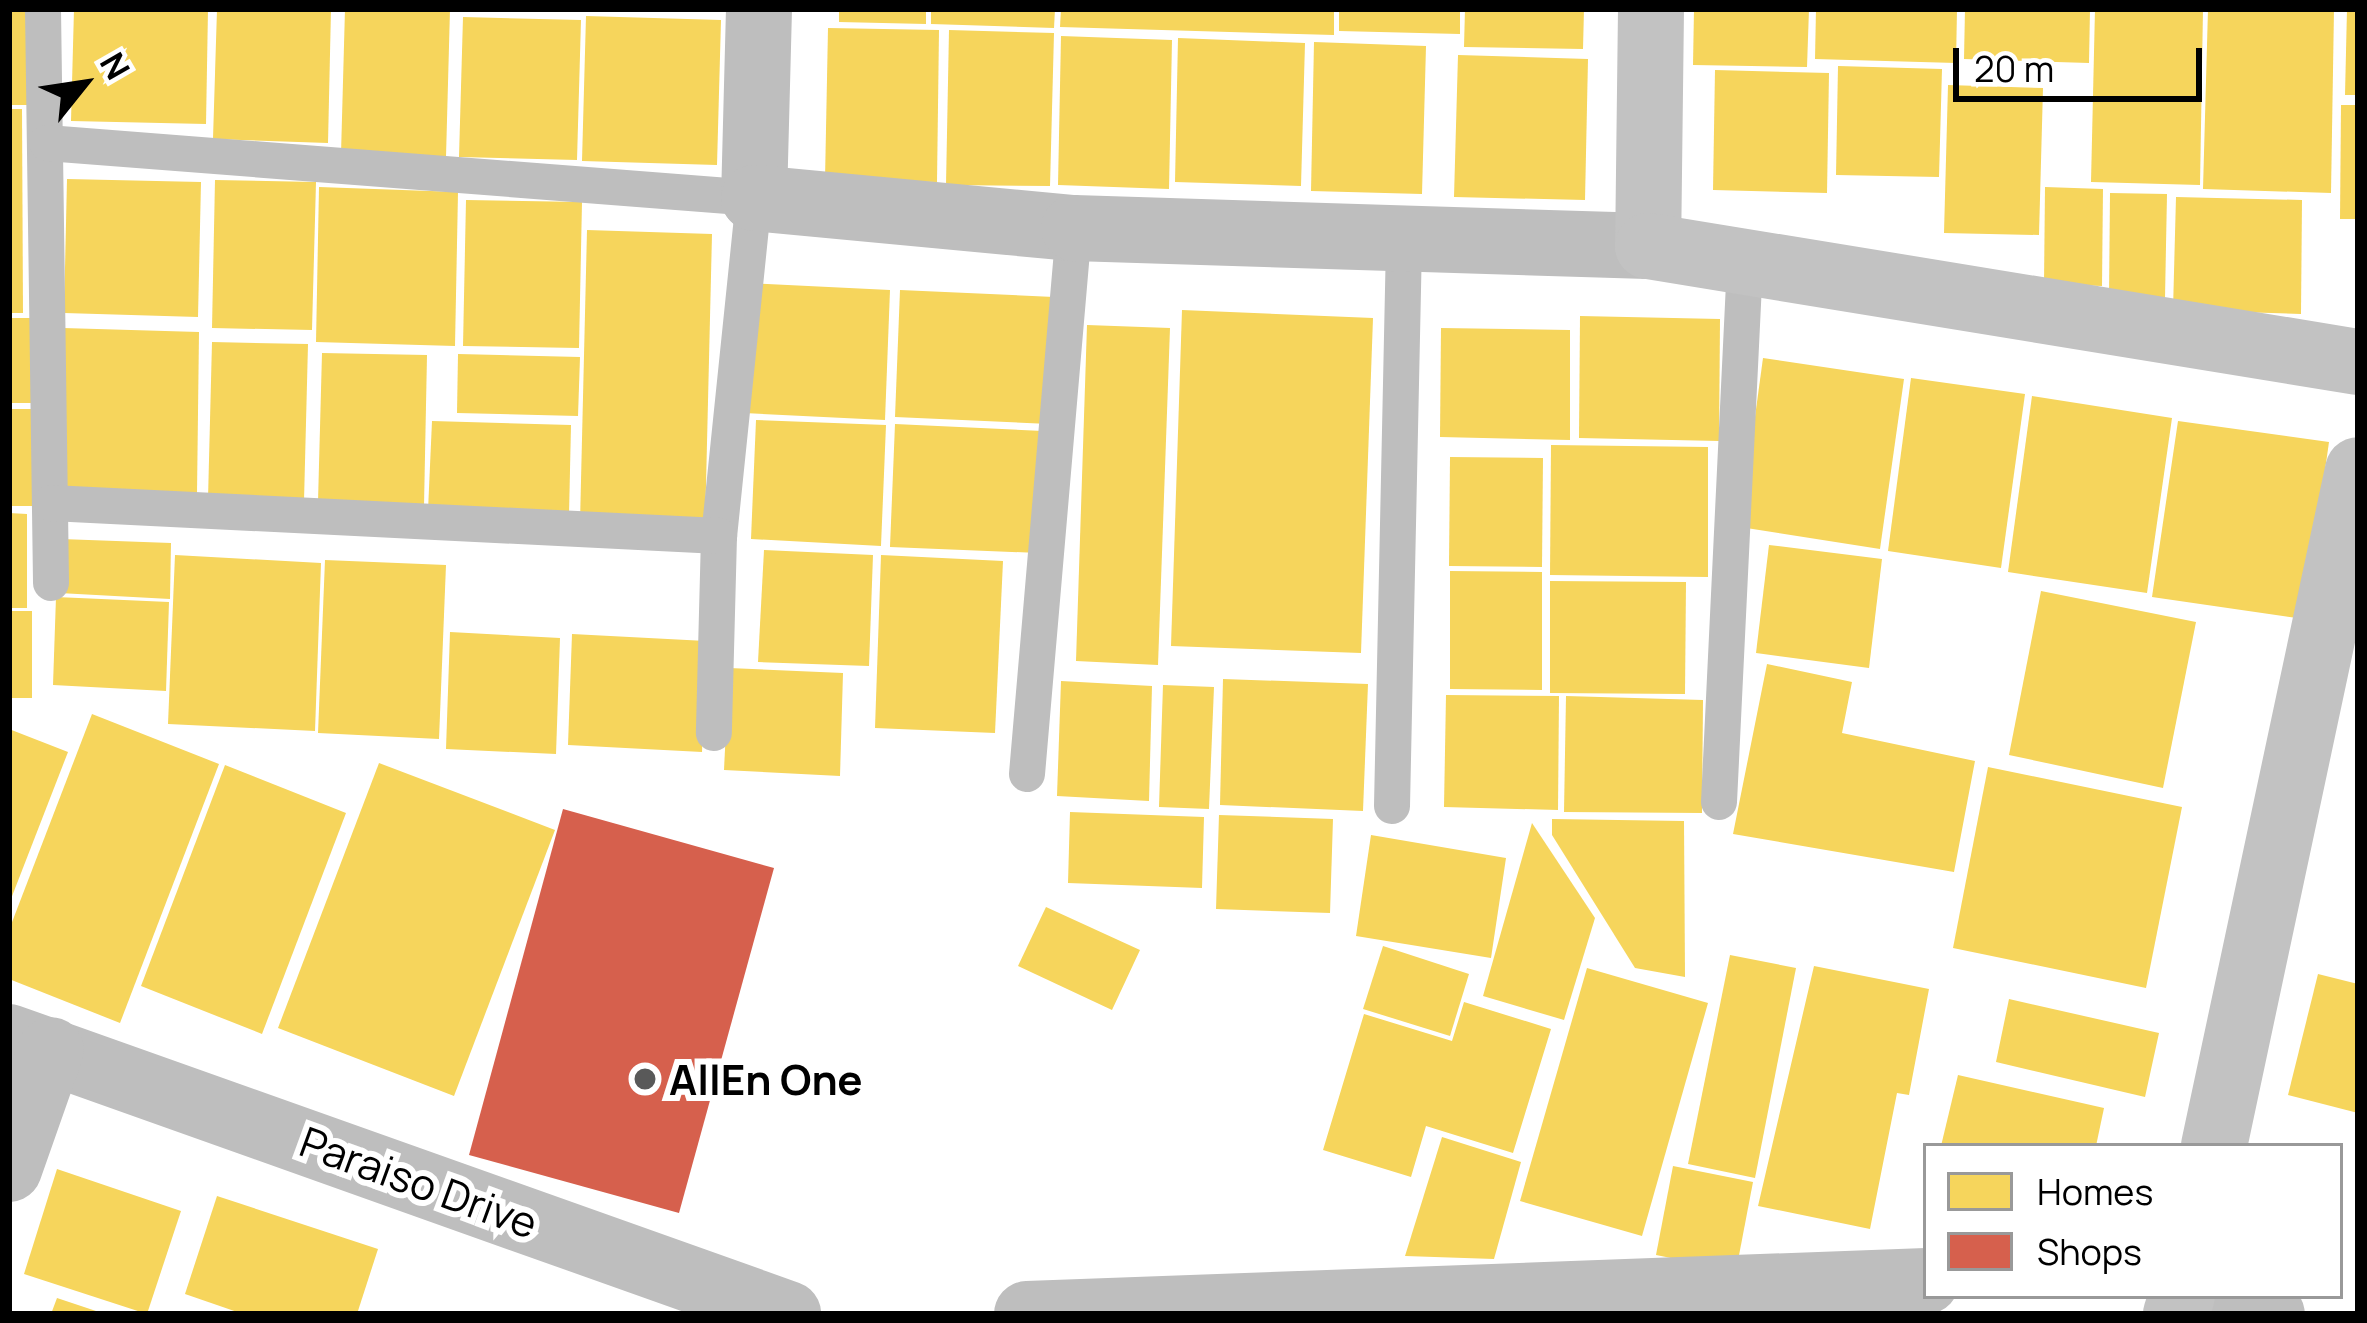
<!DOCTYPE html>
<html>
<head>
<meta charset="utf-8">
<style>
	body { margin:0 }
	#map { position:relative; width:2367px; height:1323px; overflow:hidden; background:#fff; font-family:Manrope,sans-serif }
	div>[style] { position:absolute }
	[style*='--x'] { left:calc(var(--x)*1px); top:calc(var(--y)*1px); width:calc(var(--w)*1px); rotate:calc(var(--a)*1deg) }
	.homes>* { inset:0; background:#f6d55c }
	.shops>* { inset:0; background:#d6604d }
	.lane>* { height:36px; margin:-18px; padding:0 18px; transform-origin:18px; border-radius:18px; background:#bebebe }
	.street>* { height:66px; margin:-33px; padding:0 33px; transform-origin:33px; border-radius:33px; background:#bebebe }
	.secondary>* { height:66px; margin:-33px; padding:0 33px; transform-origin:33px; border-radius:33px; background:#c2c2c2 }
	.dots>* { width:33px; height:33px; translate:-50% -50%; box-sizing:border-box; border:6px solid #fff; border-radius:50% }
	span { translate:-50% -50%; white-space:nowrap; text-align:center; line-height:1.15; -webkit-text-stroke:12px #fff; paint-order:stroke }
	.poi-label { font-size:42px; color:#000; font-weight:700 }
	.left { translate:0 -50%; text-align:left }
	.street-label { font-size:42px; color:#000 }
	.frame { position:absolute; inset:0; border:12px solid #000; pointer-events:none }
	.legend { position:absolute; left:1923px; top:1143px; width:420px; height:156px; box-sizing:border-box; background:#fff; border:3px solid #999; margin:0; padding:15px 21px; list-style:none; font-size:36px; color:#000 }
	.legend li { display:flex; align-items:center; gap:24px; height:60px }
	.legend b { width:60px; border:3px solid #999 }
	.north { position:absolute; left:24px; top:24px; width:120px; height:120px; -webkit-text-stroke:9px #fff; paint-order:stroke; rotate:60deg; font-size:33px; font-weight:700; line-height:48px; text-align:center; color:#000 }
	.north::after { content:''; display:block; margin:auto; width:42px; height:54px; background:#000; clip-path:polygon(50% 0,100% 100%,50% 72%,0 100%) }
	.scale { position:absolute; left:1953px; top:48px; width:249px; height:54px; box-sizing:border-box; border:6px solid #000; border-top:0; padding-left:15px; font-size:36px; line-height:42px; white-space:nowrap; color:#000; -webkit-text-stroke:9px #fff; paint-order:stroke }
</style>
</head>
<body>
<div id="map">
	<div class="homes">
		<div style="clip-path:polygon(9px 9px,29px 9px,28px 105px,9px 105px)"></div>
		<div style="clip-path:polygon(74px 9px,208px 9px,206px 124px,71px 121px)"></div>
		<div style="clip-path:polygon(217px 9px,331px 9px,328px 143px,213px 139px)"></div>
		<div style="clip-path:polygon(345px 9px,450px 9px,446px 157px,341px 154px)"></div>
		<div style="clip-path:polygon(839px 9px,926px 9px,926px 24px,839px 22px)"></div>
		<div style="clip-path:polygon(931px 9px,1055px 9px,1054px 28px,931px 24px)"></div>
		<div style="clip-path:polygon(1061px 9px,1334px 9px,1334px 35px,1060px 27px)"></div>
		<div style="clip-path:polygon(1339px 9px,1460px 9px,1460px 34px,1339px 31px)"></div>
		<div style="clip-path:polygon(1465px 9px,1584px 9px,1583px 49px,1464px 47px)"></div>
		<div style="clip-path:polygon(1694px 9px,1809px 9px,1807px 67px,1693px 65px)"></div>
		<div style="clip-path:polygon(1816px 9px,1957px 9px,1956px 63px,1815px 59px)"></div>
		<div style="clip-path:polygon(1965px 9px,2090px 9px,2089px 63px,1964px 59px)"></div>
		<div style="clip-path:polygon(2095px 9px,2203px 9px,2200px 185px,2091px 182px)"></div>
		<div style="clip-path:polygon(2208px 9px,2334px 9px,2331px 193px,2203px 189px)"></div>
		<div style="clip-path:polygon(2347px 9px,2358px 9px,2358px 95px,2345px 95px)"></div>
		<div style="clip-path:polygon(586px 16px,721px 20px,717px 165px,582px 161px)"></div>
		<div style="clip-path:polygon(463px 17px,581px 20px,577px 160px,459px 157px)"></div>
		<div style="clip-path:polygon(828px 28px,939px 30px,937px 182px,825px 180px)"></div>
		<div style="clip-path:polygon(949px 30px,1054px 33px,1050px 186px,946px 185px)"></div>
		<div style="clip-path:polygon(1061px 36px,1172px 40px,1169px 189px,1058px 185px)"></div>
		<div style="clip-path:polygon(1178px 38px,1305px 43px,1301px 186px,1175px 182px)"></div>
		<div style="clip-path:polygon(1314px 42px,1426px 46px,1422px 194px,1311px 191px)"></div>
		<div style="clip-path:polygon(1458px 55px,1588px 59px,1585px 200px,1454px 197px)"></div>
		<div style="clip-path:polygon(1838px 66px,1942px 69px,1939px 177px,1836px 175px)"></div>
		<div style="clip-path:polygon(1715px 70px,1829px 73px,1827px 193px,1713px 190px)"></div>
		<div style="clip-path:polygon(1948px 85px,2043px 88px,2039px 235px,1944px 233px)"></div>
		<div style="clip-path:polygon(2341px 105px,2358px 105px,2358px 219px,2340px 219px)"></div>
		<div style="clip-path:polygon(9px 109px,22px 109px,23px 313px,9px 313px)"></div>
		<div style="clip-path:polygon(67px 179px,201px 182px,198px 317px,64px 313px)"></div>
		<div style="clip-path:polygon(215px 180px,316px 182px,312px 330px,212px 328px)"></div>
		<div style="clip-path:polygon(319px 187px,458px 192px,455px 346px,316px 342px)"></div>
		<div style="clip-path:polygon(2045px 187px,2103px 189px,2102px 286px,2044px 284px)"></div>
		<div style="clip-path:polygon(2110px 193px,2167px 194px,2165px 298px,2109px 298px)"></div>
		<div style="clip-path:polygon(2176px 197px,2302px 200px,2301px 314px,2173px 310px)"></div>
		<div style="clip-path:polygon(466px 200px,582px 202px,579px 348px,463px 346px)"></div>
		<div style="clip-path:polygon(587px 230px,712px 234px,705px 527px,580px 523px)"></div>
		<div style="clip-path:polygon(748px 283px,890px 290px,885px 420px,744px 413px)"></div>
		<div style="clip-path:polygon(900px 290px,1054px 297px,1049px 424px,895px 417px)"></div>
		<div style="clip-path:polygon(1182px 310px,1373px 318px,1361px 653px,1171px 646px)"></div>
		<div style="clip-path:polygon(1580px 316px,1720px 319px,1719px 441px,1579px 438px)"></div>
		<div style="clip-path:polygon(9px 318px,38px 318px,38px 403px,9px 403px)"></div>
		<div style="clip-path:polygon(1087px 325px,1170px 328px,1158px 665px,1076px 661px)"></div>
		<div style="clip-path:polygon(63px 328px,199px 332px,197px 493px,59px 489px)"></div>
		<div style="clip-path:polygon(1441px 328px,1570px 330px,1570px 440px,1440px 437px)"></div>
		<div style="clip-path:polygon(212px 342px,308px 344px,304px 501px,208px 499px)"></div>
		<div style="clip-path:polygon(322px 353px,427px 355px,424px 506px,318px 502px)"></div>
		<div style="clip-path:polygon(458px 354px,580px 357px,578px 416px,457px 413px)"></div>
		<div style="clip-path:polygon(1763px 358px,1904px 379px,1880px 549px,1740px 527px)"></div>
		<div style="clip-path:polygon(1911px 378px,2025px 394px,2001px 568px,1888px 551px)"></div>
		<div style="clip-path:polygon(2032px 396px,2172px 418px,2147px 593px,2008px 572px)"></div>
		<div style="clip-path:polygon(9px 409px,40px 409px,40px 506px,9px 506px)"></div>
		<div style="clip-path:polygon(756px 420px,886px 425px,881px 546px,751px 539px)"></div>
		<div style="clip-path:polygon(432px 421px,571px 425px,569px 515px,428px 511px)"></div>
		<div style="clip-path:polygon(2178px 421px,2329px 442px,2304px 619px,2152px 597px)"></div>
		<div style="clip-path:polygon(895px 424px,1043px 431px,1038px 553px,890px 547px)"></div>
		<div style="clip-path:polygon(1551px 445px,1708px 447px,1708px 577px,1550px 575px)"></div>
		<div style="clip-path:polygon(1450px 457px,1543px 458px,1542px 567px,1449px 566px)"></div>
		<div style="clip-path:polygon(9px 513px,27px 514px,27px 608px,9px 608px)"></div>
		<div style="clip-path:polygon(61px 539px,171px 543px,170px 599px,59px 593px)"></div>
		<div style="clip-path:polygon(1769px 545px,1882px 559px,1869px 668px,1756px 653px)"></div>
		<div style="clip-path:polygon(764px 550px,873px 555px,869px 666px,758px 662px)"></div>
		<div style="clip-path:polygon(175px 555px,321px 563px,315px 731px,168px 724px)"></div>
		<div style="clip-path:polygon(881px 555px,1003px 561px,995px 733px,875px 728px)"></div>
		<div style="clip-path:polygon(325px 560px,446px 565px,439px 739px,318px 733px)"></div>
		<div style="clip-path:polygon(1450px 571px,1542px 572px,1542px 690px,1450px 689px)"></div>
		<div style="clip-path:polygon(1550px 581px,1686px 582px,1685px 694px,1550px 693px)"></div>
		<div style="clip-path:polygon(2041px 591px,2196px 622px,2163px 788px,2009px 755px)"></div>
		<div style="clip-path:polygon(56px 597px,169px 602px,166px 691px,53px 685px)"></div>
		<div style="clip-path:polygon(9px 611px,32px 611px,32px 698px,9px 698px)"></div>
		<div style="clip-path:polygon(450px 632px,560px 638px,556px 754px,446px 749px)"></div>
		<div style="clip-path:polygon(572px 634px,706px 641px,702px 752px,568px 745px)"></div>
		<div style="clip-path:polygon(1767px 664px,1852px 682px,1842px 733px,1975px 761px,1954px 872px,1733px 834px)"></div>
		<div style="clip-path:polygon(729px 668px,843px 673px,840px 776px,724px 770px)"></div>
		<div style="clip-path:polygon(1223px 679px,1368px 684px,1363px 811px,1220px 805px)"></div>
		<div style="clip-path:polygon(1061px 681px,1152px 686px,1149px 801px,1057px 796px)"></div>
		<div style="clip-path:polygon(1163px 685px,1214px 687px,1209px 809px,1159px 807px)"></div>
		<div style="clip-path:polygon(1446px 695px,1559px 696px,1558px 810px,1444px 807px)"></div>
		<div style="clip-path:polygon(1566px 696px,1703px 700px,1702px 813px,1564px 812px)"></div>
		<div style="clip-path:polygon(92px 714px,219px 764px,120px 1023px,9px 979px,9px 930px)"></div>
		<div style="clip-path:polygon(9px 729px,68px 752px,9px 904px)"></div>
		<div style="clip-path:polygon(379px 763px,555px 830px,454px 1096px,278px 1028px)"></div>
		<div style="clip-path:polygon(225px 765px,346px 813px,262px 1034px,141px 986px)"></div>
		<div style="clip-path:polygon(1988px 767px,2182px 807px,2146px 988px,1953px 948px)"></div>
		<div style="clip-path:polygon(1070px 812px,1204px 817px,1202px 888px,1068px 883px)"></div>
		<div style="clip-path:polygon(1219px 815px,1333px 819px,1330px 913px,1216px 909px)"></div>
		<div style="clip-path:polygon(1552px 819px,1684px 821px,1685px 977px,1635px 968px,1552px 835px)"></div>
		<div style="clip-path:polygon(1532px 823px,1595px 918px,1564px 1020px,1483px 996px)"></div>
		<div style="clip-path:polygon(1371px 835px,1506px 858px,1491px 958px,1356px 936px)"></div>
		<div style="clip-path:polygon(1046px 907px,1140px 950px,1112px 1010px,1018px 966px)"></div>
		<div style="clip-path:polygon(1383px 946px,1469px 974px,1450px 1036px,1363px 1009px)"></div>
		<div style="clip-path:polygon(1730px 955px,1796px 968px,1755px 1178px,1688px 1164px)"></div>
		<div style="clip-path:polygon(1814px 966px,1929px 989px,1909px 1095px,1897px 1093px,1870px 1229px,1758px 1206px)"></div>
		<div style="clip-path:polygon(1587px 968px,1708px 1003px,1642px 1236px,1520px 1201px)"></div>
		<div style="clip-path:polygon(2318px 974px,2358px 984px,2358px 1113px,2288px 1095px)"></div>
		<div style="clip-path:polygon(2009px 999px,2159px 1033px,2145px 1097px,1996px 1062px)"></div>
		<div style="clip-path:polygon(1464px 1002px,1551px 1029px,1513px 1153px,1426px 1126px,1411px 1177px,1323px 1150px,1364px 1014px,1452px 1041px)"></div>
		<div style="clip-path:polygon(1958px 1075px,2104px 1108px,2096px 1146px,1941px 1146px)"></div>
		<div style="clip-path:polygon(1442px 1137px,1521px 1162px,1494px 1259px,1405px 1256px)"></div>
		<div style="clip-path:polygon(1673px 1166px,1753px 1182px,1736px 1271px,1656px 1255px)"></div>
		<div style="clip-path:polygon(57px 1169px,181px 1211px,147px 1314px,24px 1274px)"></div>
		<div style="clip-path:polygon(217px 1196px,378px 1249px,357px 1314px,243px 1314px,185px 1294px)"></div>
		<div style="clip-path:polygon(57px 1298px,102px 1313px,102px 1314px,51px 1314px)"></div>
	</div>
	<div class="shops">
		<div style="clip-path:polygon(563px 809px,774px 868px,679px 1213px,469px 1155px)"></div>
	</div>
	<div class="lane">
		<div style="--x:43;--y:9;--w:574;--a:89.2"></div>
		<div style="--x:47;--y:143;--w:709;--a:4.45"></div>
		<div style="--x:754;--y:198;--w:340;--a:95.9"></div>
		<div style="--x:719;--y:536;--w:197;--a:91.5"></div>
		<div style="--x:51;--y:503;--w:669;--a:2.83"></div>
		<div style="--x:1027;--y:774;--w:548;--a:-85.08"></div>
		<div style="--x:1719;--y:802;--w:540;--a:-87.24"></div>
		<div style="--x:1392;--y:806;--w:563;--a:-88.78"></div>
	</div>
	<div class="street">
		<div style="--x:759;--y:9;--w:189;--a:91.5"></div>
		<div style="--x:754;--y:198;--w:321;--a:5.4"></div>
		<div style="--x:1074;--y:228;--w:574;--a:1.8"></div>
		<div style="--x:9;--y:1037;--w:827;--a:19.57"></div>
		<div style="--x:9;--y:1169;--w:126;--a:-70.6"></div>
		<div style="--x:2200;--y:1296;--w:74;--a:14"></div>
		<div style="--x:1027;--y:1314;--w:900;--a:-2.1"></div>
	</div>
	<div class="secondary">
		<div style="--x:1651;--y:9;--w:237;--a:90.7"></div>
		<div style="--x:1648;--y:246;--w:719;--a:9.28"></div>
		<div style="--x:2214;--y:1146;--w:691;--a:-77.97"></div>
		<div style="--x:2176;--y:1314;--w:19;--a:-72"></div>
	</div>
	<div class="dots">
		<div style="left:645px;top:1079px;background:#595959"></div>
	</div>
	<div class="poi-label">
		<span class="left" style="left:669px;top:1079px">AllEn One</span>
	</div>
	<div class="street-label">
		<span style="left:419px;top:1182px;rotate:20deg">Paraiso Drive</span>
	</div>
	<div class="frame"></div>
	<ul class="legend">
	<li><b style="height:33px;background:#f6d55c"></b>Homes</li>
	<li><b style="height:33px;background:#d6604d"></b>Shops</li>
	</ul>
	<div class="north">N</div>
	<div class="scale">20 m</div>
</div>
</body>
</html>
